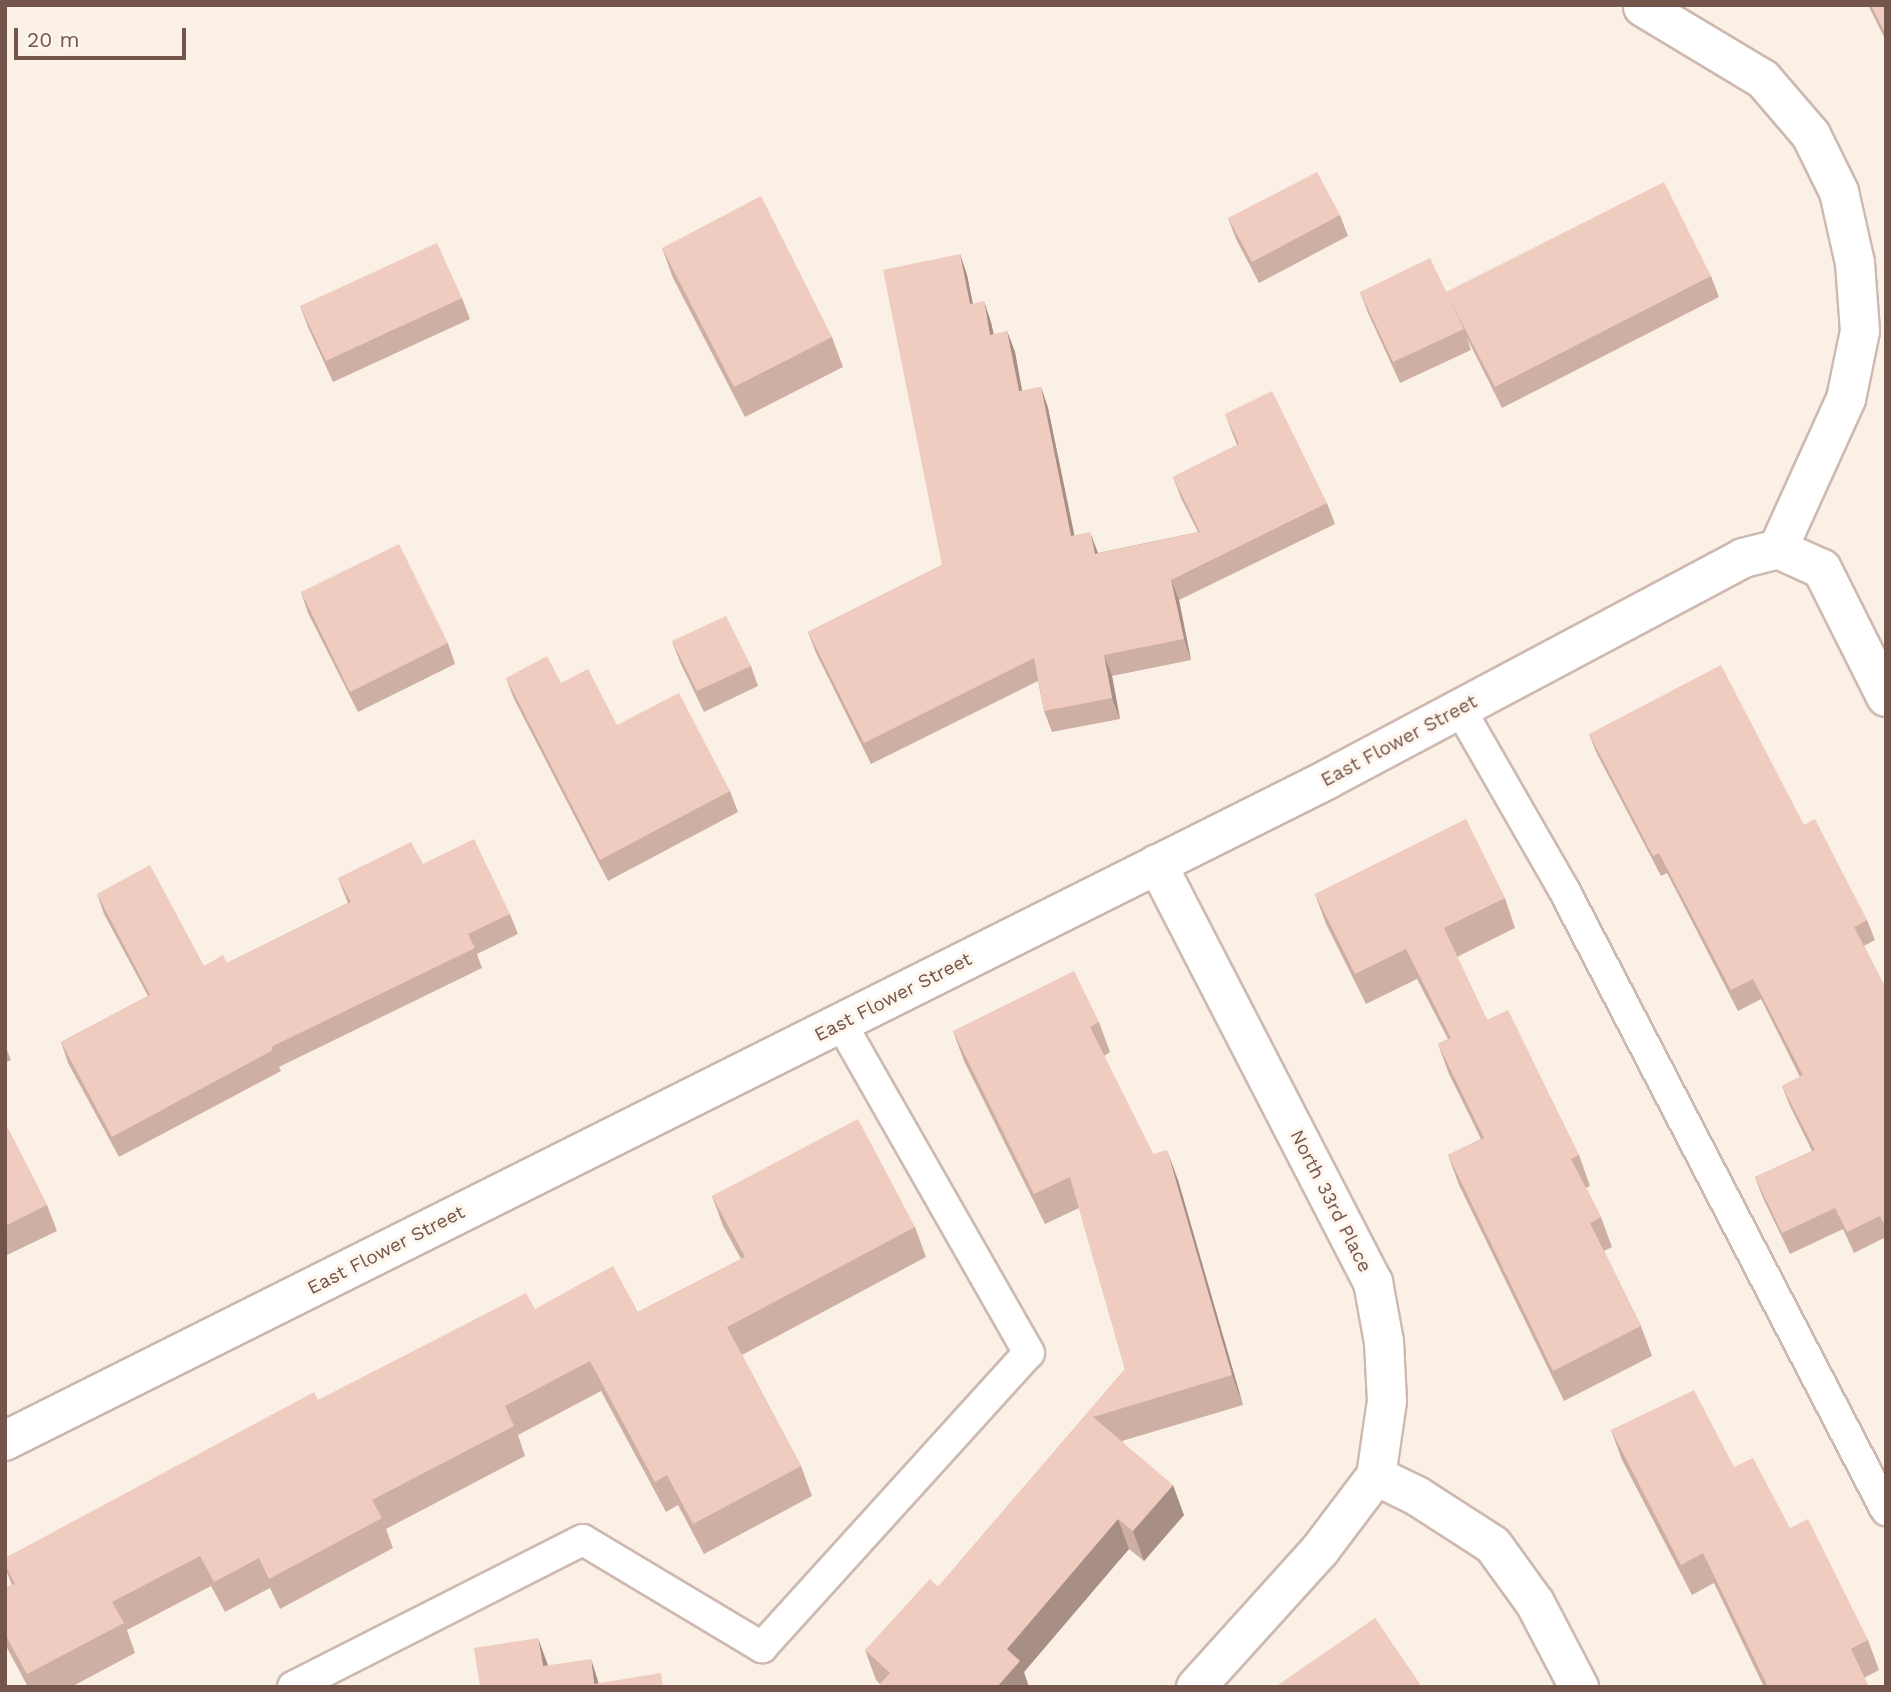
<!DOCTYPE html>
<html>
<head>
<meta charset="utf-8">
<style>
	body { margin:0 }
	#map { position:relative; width:1891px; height:1692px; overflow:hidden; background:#fbf0e6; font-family:"Work Sans",sans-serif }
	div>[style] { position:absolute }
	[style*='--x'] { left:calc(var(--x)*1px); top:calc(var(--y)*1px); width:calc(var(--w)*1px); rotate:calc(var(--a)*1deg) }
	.roads { filter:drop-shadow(2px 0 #ceb9b0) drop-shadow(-2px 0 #ceb9b0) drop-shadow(0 2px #ceb9b0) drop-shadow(0 -2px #ceb9b0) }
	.service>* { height:30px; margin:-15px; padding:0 15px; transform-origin:15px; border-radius:15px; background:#fff }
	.minor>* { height:38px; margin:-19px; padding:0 19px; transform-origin:19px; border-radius:19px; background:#fff }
	.wall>* { inset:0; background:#ceafa4 }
	.shaded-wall>* { inset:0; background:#a78f86 }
	.building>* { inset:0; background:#efccbf }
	span { translate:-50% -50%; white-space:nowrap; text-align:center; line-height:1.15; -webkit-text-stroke:6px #fef5ec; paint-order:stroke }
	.street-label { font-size:19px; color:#73554c }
	.frame { position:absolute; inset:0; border:7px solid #73554c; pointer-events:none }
	.scale { position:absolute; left:14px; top:28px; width:172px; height:32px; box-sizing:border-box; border:4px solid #73554c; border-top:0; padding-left:9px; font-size:21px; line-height:24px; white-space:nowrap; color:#73554c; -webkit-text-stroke:5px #fef5ec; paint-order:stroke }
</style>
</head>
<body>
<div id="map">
	<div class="roads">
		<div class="service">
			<div style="--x:1460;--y:709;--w:209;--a:60.1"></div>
			<div style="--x:1564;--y:890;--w:699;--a:62.55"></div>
			<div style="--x:293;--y:1687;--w:325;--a:-26.9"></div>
			<div style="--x:583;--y:1540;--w:209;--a:30.9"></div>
			<div style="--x:762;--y:1647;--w:397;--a:-47.8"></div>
			<div style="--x:1029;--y:1353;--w:380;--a:-119.7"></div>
		</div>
		<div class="minor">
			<div style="--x:1643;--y:7;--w:140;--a:31"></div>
			<div style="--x:1763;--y:79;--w:74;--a:49.4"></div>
			<div style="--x:1811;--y:135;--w:64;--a:63.8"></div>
			<div style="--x:1839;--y:192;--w:73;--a:77.3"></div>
			<div style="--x:1855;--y:263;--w:68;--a:85.8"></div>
			<div style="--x:1860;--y:331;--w:69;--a:101.6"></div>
			<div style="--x:1846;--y:399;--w:165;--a:114.4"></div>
			<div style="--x:1778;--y:549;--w:48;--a:24.4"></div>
			<div style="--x:1822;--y:569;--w:143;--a:63.4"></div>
			<div style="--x:1157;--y:864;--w:471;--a:62.7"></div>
			<div style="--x:1373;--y:1282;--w:61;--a:79.6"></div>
			<div style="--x:1384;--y:1342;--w:59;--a:87.1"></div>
			<div style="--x:1387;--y:1401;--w:76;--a:98.3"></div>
			<div style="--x:1376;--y:1476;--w:93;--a:127.1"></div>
			<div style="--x:1320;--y:1550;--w:185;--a:132.1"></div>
			<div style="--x:5;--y:1441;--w:1479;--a:-26.58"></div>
			<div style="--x:1328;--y:779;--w:470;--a:-28"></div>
			<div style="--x:1743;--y:558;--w:36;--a:-14"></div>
			<div style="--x:1376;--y:1476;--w:46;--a:26"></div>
			<div style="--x:1417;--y:1496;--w:90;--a:32.8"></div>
			<div style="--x:1493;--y:1545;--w:72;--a:54.1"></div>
			<div style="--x:1535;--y:1603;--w:95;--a:62.4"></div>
		</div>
	</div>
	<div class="wall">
		<div style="clip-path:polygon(1868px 5px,1886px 5px,1886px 41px)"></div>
		<div style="clip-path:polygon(1340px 215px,1348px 236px,1259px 283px,1236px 239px,1228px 218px)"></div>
		<div style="clip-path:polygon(662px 248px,832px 337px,843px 367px,745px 417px,673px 278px)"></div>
		<div style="clip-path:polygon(960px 254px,967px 275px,973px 304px,991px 322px,994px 335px,1007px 331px,1015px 352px,1022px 391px,1041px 387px,1048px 408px,1074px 536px,1098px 553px,1198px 532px,1181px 498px,1173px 477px,1237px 445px,1225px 414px,1327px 503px,1335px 524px,1179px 600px,1191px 660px,1112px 676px,1120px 719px,1052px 732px,1044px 711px,1038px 681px,871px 764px,816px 653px,808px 632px,942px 565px)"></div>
		<div style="clip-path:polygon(1711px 276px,1719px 297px,1502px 408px,1467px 338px,1471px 350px,1400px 383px,1368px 313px,1360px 292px,1448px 295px)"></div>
		<div style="clip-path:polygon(462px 298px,470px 319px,333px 382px,308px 327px,300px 306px)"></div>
		<div style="clip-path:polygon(301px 592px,448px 643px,455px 664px,358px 712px,308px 613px)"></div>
		<div style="clip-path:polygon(672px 641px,751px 666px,758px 686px,704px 712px,680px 662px)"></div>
		<div style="clip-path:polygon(506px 678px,561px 683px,617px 725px,730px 791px,738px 812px,608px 881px,514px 699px)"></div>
		<div style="clip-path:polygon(1589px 734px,1804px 825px,1867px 920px,1875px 940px,1864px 946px,1886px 989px,1886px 1237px,1854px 1253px,1843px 1229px,1790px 1254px,1763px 1198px,1755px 1177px,1812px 1151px,1790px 1106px,1782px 1086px,1800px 1077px,1761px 999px,1738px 1011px,1667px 873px,1661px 876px,1597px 754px)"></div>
		<div style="clip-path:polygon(423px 864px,510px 914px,518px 934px,477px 954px,482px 968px,279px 1067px,281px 1071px,119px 1157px,68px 1063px,61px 1042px,148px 996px,104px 914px,97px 894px,204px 966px,227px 963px,348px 903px,338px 878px)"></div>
		<div style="clip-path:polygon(1315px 894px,1505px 898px,1515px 928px,1457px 957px,1487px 1020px,1579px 1155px,1590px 1186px,1586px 1188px,1601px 1217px,1612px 1247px,1604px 1251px,1641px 1326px,1652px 1356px,1564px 1401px,1459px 1185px,1448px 1155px,1481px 1139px,1449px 1074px,1438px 1044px,1448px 1039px,1417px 979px,1366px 1004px,1326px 924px)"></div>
		<div style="clip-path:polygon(1099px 1022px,1110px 1052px,1104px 1056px,1153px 1154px,1178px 1180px,1243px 1405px,1122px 1441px,1184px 1515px,1144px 1561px,1129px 1549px,1024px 1672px,880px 1684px,876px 1680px,865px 1650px,938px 1587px,1125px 1369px,1079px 1208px,1045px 1224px,964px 1061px,953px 1031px)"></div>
		<div style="clip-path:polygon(5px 1045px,11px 1060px,5px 1063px)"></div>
		<div style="clip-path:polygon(5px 1123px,47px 1205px,57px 1231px,5px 1256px)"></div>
		<div style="clip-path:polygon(712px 1196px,915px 1227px,926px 1257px,742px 1355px,801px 1466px,812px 1496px,704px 1554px,678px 1505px,666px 1512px,601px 1391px,518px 1435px,525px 1456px,386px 1529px,393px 1548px,280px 1609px,270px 1588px,225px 1612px,211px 1586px,127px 1630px,135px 1653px,71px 1687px,28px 1687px,5px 1644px,5px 1588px,12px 1585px,5px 1568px,5px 1558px,318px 1400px,535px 1309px,638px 1312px,741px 1259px,723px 1226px)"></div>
		<div style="clip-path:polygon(1611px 1430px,1734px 1467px,1790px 1528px,1868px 1640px,1879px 1670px,1864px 1678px,1869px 1687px,1764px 1687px,1714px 1583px,1692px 1595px,1622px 1460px)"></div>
	</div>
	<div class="shaded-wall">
		<div style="clip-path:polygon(960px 254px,967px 275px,977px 325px,970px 304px)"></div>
		<div style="clip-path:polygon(984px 301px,991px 322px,998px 356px,990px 335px)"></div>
		<div style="clip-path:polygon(1007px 331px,1015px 352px,1026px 412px,1019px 391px)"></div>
		<div style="clip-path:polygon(1041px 387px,1048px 408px,1079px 557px,1071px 536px)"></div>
		<div style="clip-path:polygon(1090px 532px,1098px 553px,1103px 575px,1095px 554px)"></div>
		<div style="clip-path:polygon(1171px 580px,1179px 600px,1191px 660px,1184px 639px)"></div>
		<div style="clip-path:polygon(1104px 655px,1112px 676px,1120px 719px,1112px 698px)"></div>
		<div style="clip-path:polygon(1167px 1150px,1178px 1180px,1243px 1405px,1232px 1375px)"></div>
		<div style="clip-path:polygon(1173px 1485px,1184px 1515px,1144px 1561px,1133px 1531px)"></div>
		<div style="clip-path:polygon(1118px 1519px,1129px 1549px,1024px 1672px,1029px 1687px,997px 1687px,1007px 1649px)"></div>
		<div style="clip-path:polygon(538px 1638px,549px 1668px,543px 1666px)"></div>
		<div style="clip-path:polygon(591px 1659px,600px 1687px,594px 1684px)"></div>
	</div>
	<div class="building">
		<div style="clip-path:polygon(1871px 5px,1886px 5px,1886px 35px)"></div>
		<div style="clip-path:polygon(1317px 172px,1340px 215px,1252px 262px,1228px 218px)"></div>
		<div style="clip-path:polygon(1664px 182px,1711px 276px,1495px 387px,1446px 292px)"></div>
		<div style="clip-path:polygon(761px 196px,832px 337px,734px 387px,662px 248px)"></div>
		<div style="clip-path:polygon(437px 243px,462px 298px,326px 361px,300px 306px)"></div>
		<div style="clip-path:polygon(960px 254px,970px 304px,984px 301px,990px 335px,1007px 331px,1019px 391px,1041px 387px,1071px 536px,1090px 532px,1095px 554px,1200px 532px,1173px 477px,1239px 444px,1225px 414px,1272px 391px,1327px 503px,1171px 580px,1184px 639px,1104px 655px,1112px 698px,1044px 711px,1034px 658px,864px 743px,808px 632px,942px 565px,883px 270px)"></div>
		<div style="clip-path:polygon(1430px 258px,1464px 329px,1393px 362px,1360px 292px)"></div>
		<div style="clip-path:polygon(399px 544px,448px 643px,350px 692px,301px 592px)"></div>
		<div style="clip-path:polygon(726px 616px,751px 666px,697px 691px,672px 641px)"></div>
		<div style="clip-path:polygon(547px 656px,561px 683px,588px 669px,617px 725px,679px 693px,730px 791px,600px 860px,506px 678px)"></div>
		<div style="clip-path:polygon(1721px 665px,1804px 825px,1815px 819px,1867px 920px,1854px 927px,1886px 989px,1886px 1228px,1880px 1216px,1847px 1232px,1835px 1208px,1782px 1233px,1755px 1177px,1815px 1150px,1782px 1086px,1803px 1075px,1753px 979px,1731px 990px,1659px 853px,1653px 856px,1589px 734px)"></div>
		<div style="clip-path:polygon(1466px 819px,1505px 898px,1444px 928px,1487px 1020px,1508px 1010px,1579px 1155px,1571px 1159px,1601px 1217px,1590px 1223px,1641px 1326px,1553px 1371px,1448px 1155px,1484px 1138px,1438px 1044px,1451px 1038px,1406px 949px,1355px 974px,1315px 894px)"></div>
		<div style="clip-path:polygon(474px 839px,510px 914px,468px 934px,475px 948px,271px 1047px,273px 1050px,112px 1137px,61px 1042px,150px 995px,97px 894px,150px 865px,204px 966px,223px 955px,227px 963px,351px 902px,338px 878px,411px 842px,423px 864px)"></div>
		<div style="clip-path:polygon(1074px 971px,1099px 1022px,1090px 1027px,1153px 1154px,1167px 1150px,1232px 1375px,1093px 1417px,1173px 1485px,1133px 1531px,1118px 1519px,1007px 1649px,1020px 1661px,997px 1687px,877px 1687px,890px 1673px,865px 1650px,930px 1579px,938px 1587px,1125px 1369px,1070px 1177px,1034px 1194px,953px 1031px)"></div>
		<div style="clip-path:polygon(858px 1119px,915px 1227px,727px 1327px,801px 1466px,693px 1524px,667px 1475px,655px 1482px,590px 1361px,505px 1406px,514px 1426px,372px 1500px,382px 1518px,269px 1579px,259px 1558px,214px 1582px,200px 1556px,112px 1602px,124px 1623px,27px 1674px,5px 1634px,5px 1588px,15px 1584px,5px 1565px,5px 1558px,314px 1392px,318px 1400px,526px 1293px,535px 1309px,613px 1266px,638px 1312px,745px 1257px,712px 1196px)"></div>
		<div style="clip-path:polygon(5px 1123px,47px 1205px,5px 1226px)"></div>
		<div style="clip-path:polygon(1694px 1390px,1734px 1467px,1753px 1458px,1790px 1528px,1808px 1519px,1868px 1640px,1851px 1649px,1869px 1687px,1768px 1687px,1703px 1553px,1681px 1565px,1611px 1430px)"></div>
		<div style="clip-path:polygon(1375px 1618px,1422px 1687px,1275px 1687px)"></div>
		<div style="clip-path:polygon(538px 1638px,543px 1666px,591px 1659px,594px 1684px,661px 1673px,663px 1687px,480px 1687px,474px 1648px)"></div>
	</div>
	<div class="street-label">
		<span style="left:1399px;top:741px;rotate:-28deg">East Flower Street</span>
		<span style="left:893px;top:997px;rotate:-27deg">East Flower Street</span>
		<span style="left:1331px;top:1201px;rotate:63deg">North 33rd Place</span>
		<span style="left:386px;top:1250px;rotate:-27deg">East Flower Street</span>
	</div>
	<div class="frame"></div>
	<div class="scale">20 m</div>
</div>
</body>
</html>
